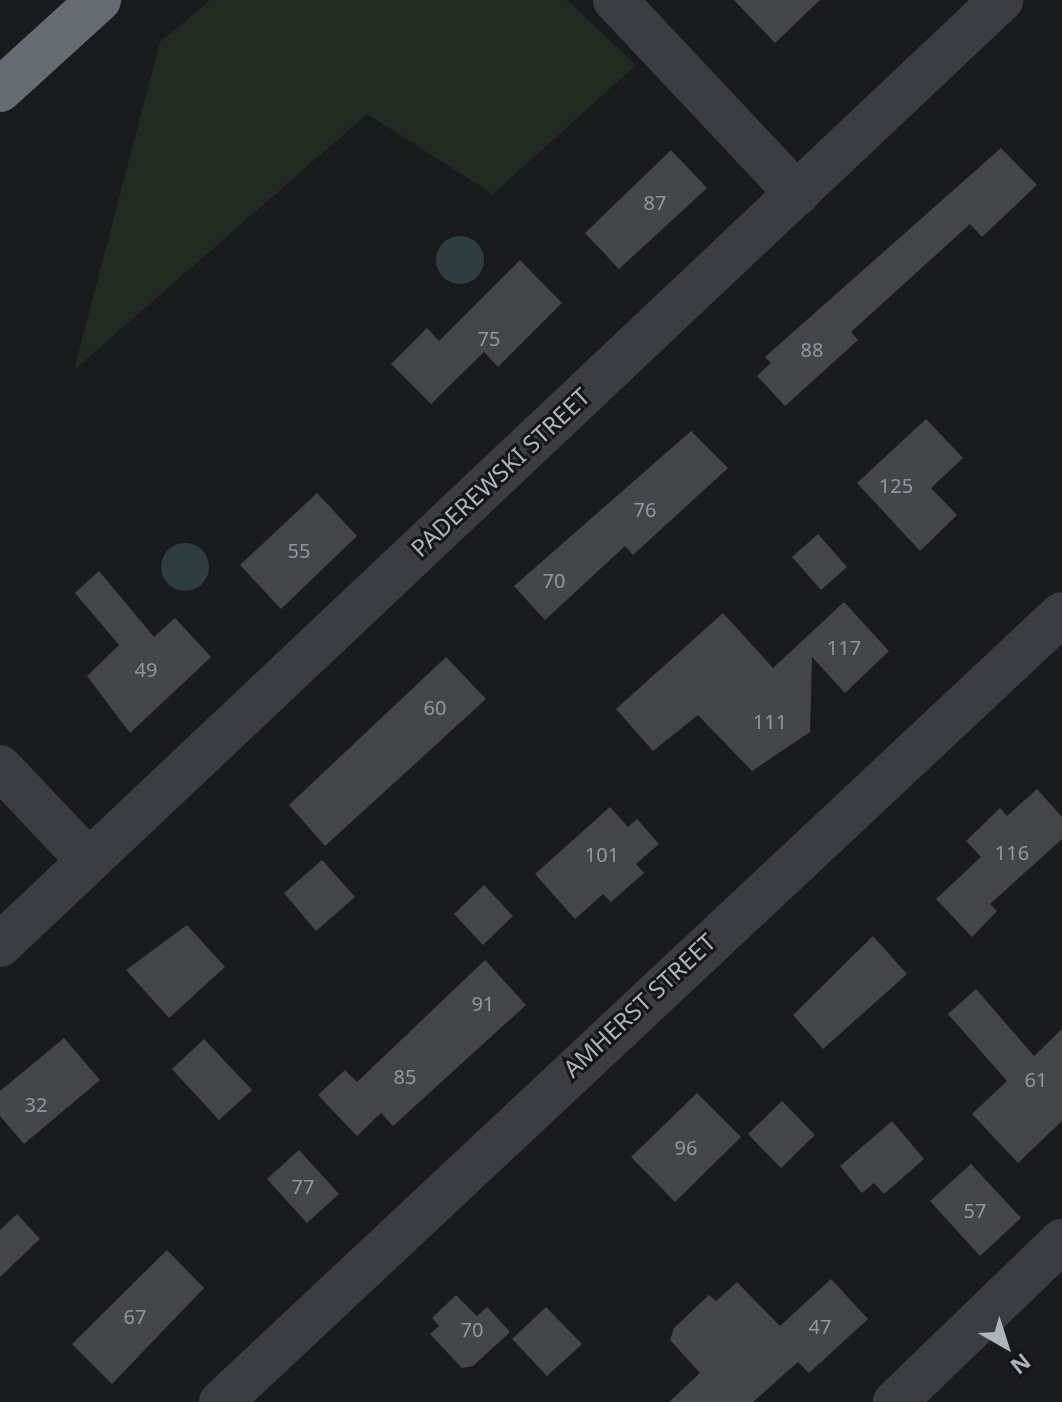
<!DOCTYPE html>
<html>
<head>
<meta charset="utf-8">
<style>
	body { margin:0 }
	#map { position:relative; width:1062px; height:1402px; overflow:hidden; background:#1a1b1d; font-family:"Noto Sans",sans-serif }
	div>[style] { position:absolute }
	[style*='--x'] { left:calc(var(--x)*1px); top:calc(var(--y)*1px); width:calc(var(--w)*1px); rotate:calc(var(--a)*1deg) }
	.green>* { inset:0; background:#222b22 }
	.water>* { inset:0; background:#2f3d41 }
	.round { border-radius:50% }
	.building>* { inset:0; background:#44464a }
	.street>* { height:44px; margin:-22px; padding:0 22px; transform-origin:22px; border-radius:22px; background:#3b3d42 }
	.highway>* { height:44px; margin:-22px; padding:0 22px; transform-origin:22px; border-radius:22px; background:#676c73 }
	span { translate:-50% -50%; white-space:nowrap; text-align:center; line-height:1.15; -webkit-text-stroke:6px #151518; paint-order:stroke }
	.number-label { font-size:20px; color:#9298a0 }
	.number-label span { -webkit-text-stroke-width:0 }
	.street-label { font-size:24px; color:#acb4bc }
	.north { position:absolute; left:966px; top:1306px; width:80px; height:80px; -webkit-text-stroke:6px #151518; paint-order:stroke; rotate:141deg; font-size:22px; font-weight:700; line-height:32px; text-align:center; color:#acb4bc }
	.north::after { content:''; display:block; margin:auto; width:28px; height:36px; background:#acb4bc; clip-path:polygon(50% 0,100% 100%,50% 72%,0 100%) }
</style>
</head>
<body>
<div id="map">
	<div class="green">
		<div style="clip-path:polygon(210px 0,567px 0,636px 65px,493px 194px,367px 114px,74px 370px,160px 42px)"></div>
	</div>
	<div class="water">
		<div class="round" style="left:436px;top:236px;width:48px;height:48px"></div>
		<div class="round" style="left:161px;top:543px;width:48px;height:48px"></div>
	</div>
	<div class="building">
		<div style="clip-path:polygon(734px 0,820px 0,775px 43px)"></div>
		<div style="clip-path:polygon(1001px 148px,1037px 185px,982px 237px,970px 224px,851px 332px,858px 340px,785px 406px,757px 376px,771px 363px,765px 357px)"></div>
		<div style="clip-path:polygon(671px 150px,707px 188px,619px 269px,585px 233px)"></div>
		<div style="clip-path:polygon(520px 260px,562px 303px,498px 367px,484px 352px,431px 404px,391px 364px,427px 328px,439px 341px)"></div>
		<div style="clip-path:polygon(926px 419px,963px 458px,931px 488px,957px 515px,920px 551px,857px 483px)"></div>
		<div style="clip-path:polygon(691px 431px,728px 468px,633px 555px,625px 546px,545px 620px,514px 586px)"></div>
		<div style="clip-path:polygon(317px 493px,357px 536px,281px 609px,240px 565px)"></div>
		<div style="clip-path:polygon(818px 534px,847px 567px,821px 590px,792px 557px)"></div>
		<div style="clip-path:polygon(99px 571px,154px 637px,175px 618px,211px 657px,130px 733px,87px 676px,119px 645px,75px 593px)"></div>
		<div style="clip-path:polygon(844px 602px,889px 651px,845px 693px,812px 657px,810px 732px,752px 771px,698px 715px,653px 751px,616px 709px,723px 613px,773px 668px)"></div>
		<div style="clip-path:polygon(446px 657px,486px 699px,325px 846px,289px 805px)"></div>
		<div style="clip-path:polygon(1037px 789px,1062px 817px,1062px 839px,990px 904px,997px 911px,972px 937px,936px 899px,981px 857px,966px 841px,1000px 808px,1007px 816px)"></div>
		<div style="clip-path:polygon(610px 807px,628px 827px,637px 819px,659px 844px,636px 864px,644px 873px,611px 902px,603px 894px,575px 919px,535px 874px)"></div>
		<div style="clip-path:polygon(322px 860px,355px 897px,316px 931px,284px 893px)"></div>
		<div style="clip-path:polygon(484px 885px,513px 916px,483px 945px,454px 914px)"></div>
		<div style="clip-path:polygon(187px 925px,225px 967px,169px 1018px,126px 970px)"></div>
		<div style="clip-path:polygon(873px 936px,907px 974px,823px 1049px,793px 1015px)"></div>
		<div style="clip-path:polygon(485px 960px,526px 1005px,393px 1126px,381px 1113px,357px 1136px,318px 1095px,345px 1070px,357px 1082px)"></div>
		<div style="clip-path:polygon(976px 989px,1034px 1056px,1062px 1029px,1062px 1121px,1018px 1163px,972px 1114px,1007px 1081px,948px 1014px)"></div>
		<div style="clip-path:polygon(64px 1038px,100px 1080px,24px 1144px,0 1116px,0 1091px)"></div>
		<div style="clip-path:polygon(204px 1039px,252px 1090px,219px 1120px,172px 1069px)"></div>
		<div style="clip-path:polygon(697px 1093px,741px 1137px,675px 1202px,631px 1157px)"></div>
		<div style="clip-path:polygon(782px 1101px,815px 1135px,781px 1168px,748px 1134px)"></div>
		<div style="clip-path:polygon(892px 1121px,924px 1159px,884px 1194px,874px 1183px,862px 1193px,840px 1166px)"></div>
		<div style="clip-path:polygon(299px 1150px,339px 1194px,307px 1223px,267px 1179px)"></div>
		<div style="clip-path:polygon(971px 1164px,1021px 1218px,980px 1256px,930px 1201px)"></div>
		<div style="clip-path:polygon(17px 1214px,40px 1239px,0 1277px,0 1230px)"></div>
		<div style="clip-path:polygon(167px 1250px,204px 1288px,112px 1384px,72px 1344px)"></div>
		<div style="clip-path:polygon(831px 1279px,868px 1319px,809px 1373px,798px 1362px,753px 1402px,669px 1402px,700px 1373px,670px 1340px,674px 1328px,709px 1295px,716px 1301px,737px 1282px,780px 1326px)"></div>
		<div style="clip-path:polygon(456px 1295px,477px 1316px,487px 1307px,510px 1332px,473px 1366px,462px 1368px,430px 1334px,439px 1326px,432px 1318px)"></div>
		<div style="clip-path:polygon(546px 1307px,582px 1344px,547px 1376px,512px 1339px)"></div>
	</div>
	<div class="street">
		<div style="--x:615;--y:0;--w:266;--a:46.8"></div>
		<div style="--x:0;--y:767;--w:127;--a:46.6"></div>
		<div style="--x:0;--y:945;--w:1377;--a:-43.35"></div>
		<div style="--x:221;--y:1402;--w:1152;--a:-43.14"></div>
		<div style="--x:895;--y:1402;--w:232;--a:-44"></div>
	</div>
	<div class="highway">
		<div style="--x:0;--y:90;--w:134;--a:-42.3"></div>
	</div>
	<div class="number-label">
		<span style="left:655px;top:202px">87</span>
		<span style="left:489px;top:338px">75</span>
		<span style="left:812px;top:349px">88</span>
		<span style="left:896px;top:485px">125</span>
		<span style="left:645px;top:509px">76</span>
		<span style="left:299px;top:550px">55</span>
		<span style="left:554px;top:580px">70</span>
		<span style="left:844px;top:647px">117</span>
		<span style="left:146px;top:669px">49</span>
		<span style="left:435px;top:707px">60</span>
		<span style="left:770px;top:721px">111</span>
		<span style="left:1012px;top:852px">116</span>
		<span style="left:602px;top:854px">101</span>
		<span style="left:483px;top:1003px">91</span>
		<span style="left:405px;top:1076px">85</span>
		<span style="left:1036px;top:1079px">61</span>
		<span style="left:36px;top:1104px">32</span>
		<span style="left:686px;top:1147px">96</span>
		<span style="left:303px;top:1186px">77</span>
		<span style="left:975px;top:1210px">57</span>
		<span style="left:135px;top:1316px">67</span>
		<span style="left:820px;top:1326px">47</span>
		<span style="left:472px;top:1329px">70</span>
	</div>
	<div class="street-label">
		<span style="left:500px;top:472px;rotate:-43deg">PADEREWSKI STREET</span>
		<span style="left:639px;top:1005px;rotate:-43deg">AMHERST STREET</span>
	</div>
	<div class="north">N</div>
</div>
</body>
</html>
